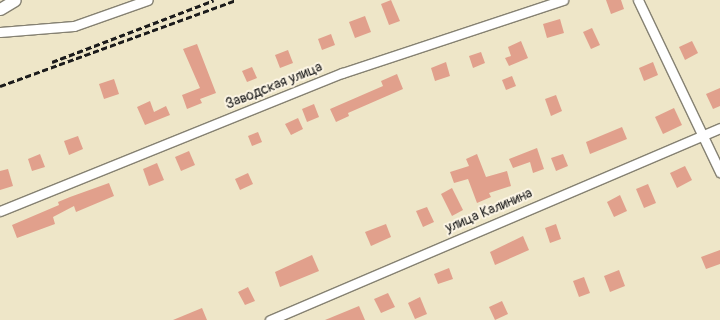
<!DOCTYPE html>
<html>
<head>
<meta charset="utf-8">
<style>
	body { margin:0 }
	#map { position:relative; width:720px; height:320px; overflow:hidden; background:#eee6c8; font-family:Pangolin,sans-serif }
	div>[style] { position:absolute }
	[style*='--x'] { left:calc(var(--x)*1px); top:calc(var(--y)*1px); width:calc(var(--w)*1px); rotate:calc(var(--a)*1deg) }
	.building>* { inset:0; background:#e1a08c }
	.roads { filter:drop-shadow(1px 0 #858172) drop-shadow(-1px 0 #858172) drop-shadow(0 1px #858172) drop-shadow(0 -1px #858172) }
	.minor>* { height:9px; margin:-4.5px; padding:0 4.5px; transform-origin:4.5px; border-radius:4.5px; background:#fff }
	.tertiary>* { height:11px; margin:-5.5px; padding:0 5.5px; transform-origin:5.5px; border-radius:5.5px; background:#fff }
	.rail>* { height:3px; margin-top:-1.5px; transform-origin:0; background:repeating-linear-gradient(90deg,#1c1c1c 0 6px,transparent 0 9px) }
	span { translate:-50% -50%; white-space:nowrap; text-align:center; line-height:1.15; -webkit-text-stroke:4px #fcf5e5; paint-order:stroke }
	.street-label { font-size:14px; color:#1c1c1c }
</style>
</head>
<body>
<div id="map">
	<div class="building">
		<div style="clip-path:polygon(391px 0,400px 21px,389px 25px,381px 4px)"></div>
		<div style="clip-path:polygon(606px 0,621px 0,624px 9px,611px 14px)"></div>
		<div style="clip-path:polygon(365px 16px,371px 32px,355px 38px,349px 22px)"></div>
		<div style="clip-path:polygon(560px 19px,564px 33px,547px 38px,543px 24px)"></div>
		<div style="clip-path:polygon(592px 28px,600px 45px,591px 49px,583px 32px)"></div>
		<div style="clip-path:polygon(331px 34px,335px 45px,322px 50px,318px 39px)"></div>
		<div style="clip-path:polygon(521px 41px,528px 58px,509px 66px,505px 58px,511px 56px,508px 47px)"></div>
		<div style="clip-path:polygon(692px 41px,698px 53px,685px 60px,679px 47px)"></div>
		<div style="clip-path:polygon(197px 44px,216px 93px,200px 99px,202px 103px,187px 109px,182px 95px,200px 88px,183px 49px)"></div>
		<div style="clip-path:polygon(288px 50px,293px 63px,280px 68px,275px 55px)"></div>
		<div style="clip-path:polygon(481px 52px,485px 63px,473px 68px,469px 56px)"></div>
		<div style="clip-path:polygon(446px 62px,450px 76px,435px 81px,431px 68px)"></div>
		<div style="clip-path:polygon(653px 62px,658px 75px,644px 81px,639px 68px)"></div>
		<div style="clip-path:polygon(252px 67px,257px 78px,247px 82px,242px 71px)"></div>
		<div style="clip-path:polygon(397px 74px,403px 89px,348px 113px,349px 116px,336px 122px,330px 109px,383px 86px,381px 81px)"></div>
		<div style="clip-path:polygon(512px 76px,516px 86px,506px 90px,502px 80px)"></div>
		<div style="clip-path:polygon(114px 79px,119px 94px,104px 99px,99px 84px)"></div>
		<div style="clip-path:polygon(720px 88px,720px 106px,713px 109px,706px 94px)"></div>
		<div style="clip-path:polygon(556px 95px,562px 111px,551px 116px,545px 99px)"></div>
		<div style="clip-path:polygon(150px 101px,154px 112px,166px 106px,170px 115px,145px 125px,137px 107px)"></div>
		<div style="clip-path:polygon(314px 104px,319px 117px,307px 122px,302px 109px)"></div>
		<div style="clip-path:polygon(674px 108px,682px 125px,663px 134px,655px 117px)"></div>
		<div style="clip-path:polygon(298px 118px,303px 129px,291px 135px,285px 124px)"></div>
		<div style="clip-path:polygon(622px 127px,627px 139px,590px 154px,586px 142px)"></div>
		<div style="clip-path:polygon(258px 132px,262px 142px,252px 146px,248px 136px)"></div>
		<div style="clip-path:polygon(78px 136px,83px 149px,69px 155px,64px 141px)"></div>
		<div style="clip-path:polygon(537px 148px,544px 169px,533px 173px,530px 162px,513px 168px,509px 159px)"></div>
		<div style="clip-path:polygon(189px 151px,195px 165px,181px 171px,175px 157px)"></div>
		<div style="clip-path:polygon(40px 154px,45px 167px,32px 171px,28px 159px)"></div>
		<div style="clip-path:polygon(477px 154px,486px 177px,507px 171px,511px 186px,489px 193px,491px 197px,477px 203px,468px 179px,454px 183px,450px 172px,469px 166px,466px 159px)"></div>
		<div style="clip-path:polygon(563px 154px,568px 166px,556px 171px,551px 158px)"></div>
		<div style="clip-path:polygon(157px 163px,164px 180px,149px 186px,143px 169px)"></div>
		<div style="clip-path:polygon(685px 166px,692px 180px,677px 188px,670px 173px)"></div>
		<div style="clip-path:polygon(8px 169px,13px 186px,0 190px,0 171px)"></div>
		<div style="clip-path:polygon(248px 173px,253px 184px,240px 190px,235px 179px)"></div>
		<div style="clip-path:polygon(109px 183px,114px 196px,76px 212px,74px 206px,53px 217px,55px 224px,17px 238px,12px 225px,59px 205px,58px 202px,70px 197px)"></div>
		<div style="clip-path:polygon(648px 184px,656px 203px,644px 208px,636px 189px)"></div>
		<div style="clip-path:polygon(452px 188px,463px 210px,452px 216px,441px 194px)"></div>
		<div style="clip-path:polygon(620px 195px,627px 211px,614px 217px,607px 202px)"></div>
		<div style="clip-path:polygon(427px 207px,434px 222px,423px 227px,416px 211px)"></div>
		<div style="clip-path:polygon(386px 224px,391px 237px,371px 246px,365px 232px)"></div>
		<div style="clip-path:polygon(556px 224px,561px 239px,550px 243px,545px 228px)"></div>
		<div style="clip-path:polygon(523px 236px,529px 250px,495px 265px,490px 252px)"></div>
		<div style="clip-path:polygon(720px 250px,720px 264px,706px 269px,701px 257px)"></div>
		<div style="clip-path:polygon(312px 255px,319px 271px,280px 287px,275px 272px)"></div>
		<div style="clip-path:polygon(449px 268px,453px 279px,438px 284px,434px 274px)"></div>
		<div style="clip-path:polygon(619px 270px,625px 286px,610px 292px,604px 276px)"></div>
		<div style="clip-path:polygon(584px 277px,590px 293px,579px 297px,573px 281px)"></div>
		<div style="clip-path:polygon(248px 287px,255px 301px,245px 305px,238px 292px)"></div>
		<div style="clip-path:polygon(388px 293px,395px 307px,381px 313px,374px 299px)"></div>
		<div style="clip-path:polygon(420px 297px,427px 314px,415px 319px,408px 303px)"></div>
		<div style="clip-path:polygon(502px 301px,508px 314px,495px 320px,489px 307px)"></div>
		<div style="clip-path:polygon(359px 306px,365px 320px,325px 320px)"></div>
		<div style="clip-path:polygon(202px 308px,207px 320px,173px 320px)"></div>
	</div>
	<div class="roads">
		<div class="minor">
			<div style="--x:638;--y:0;--w:191;--a:64.5"></div>
			<div style="--x:0;--y:32;--w:74;--a:-4.6"></div>
			<div style="--x:74;--y:26;--w:78;--a:-19.4"></div>
			<div style="--x:0;--y:211;--w:369;--a:-22"></div>
			<div style="--x:342;--y:73;--w:233;--a:-18.3"></div>
			<div style="--x:270;--y:320;--w:489;--a:-23.1"></div>
		</div>
		<div class="tertiary">
			<div style="--x:0;--y:9;--w:17;--a:-31"></div>
		</div>
	</div>
	<div class="rail">
		<div style="--x:52;--y:62;--w:173;--a:-20.9"></div>
		<div style="--x:0;--y:86;--w:251;--a:-20"></div>
	</div>
	<div class="street-label">
		<span style="left:274px;top:86px;rotate:-22deg">Заводская улица</span>
		<span style="left:489px;top:211px;rotate:-23deg">улица Калинина</span>
	</div>
</div>
</body>
</html>
